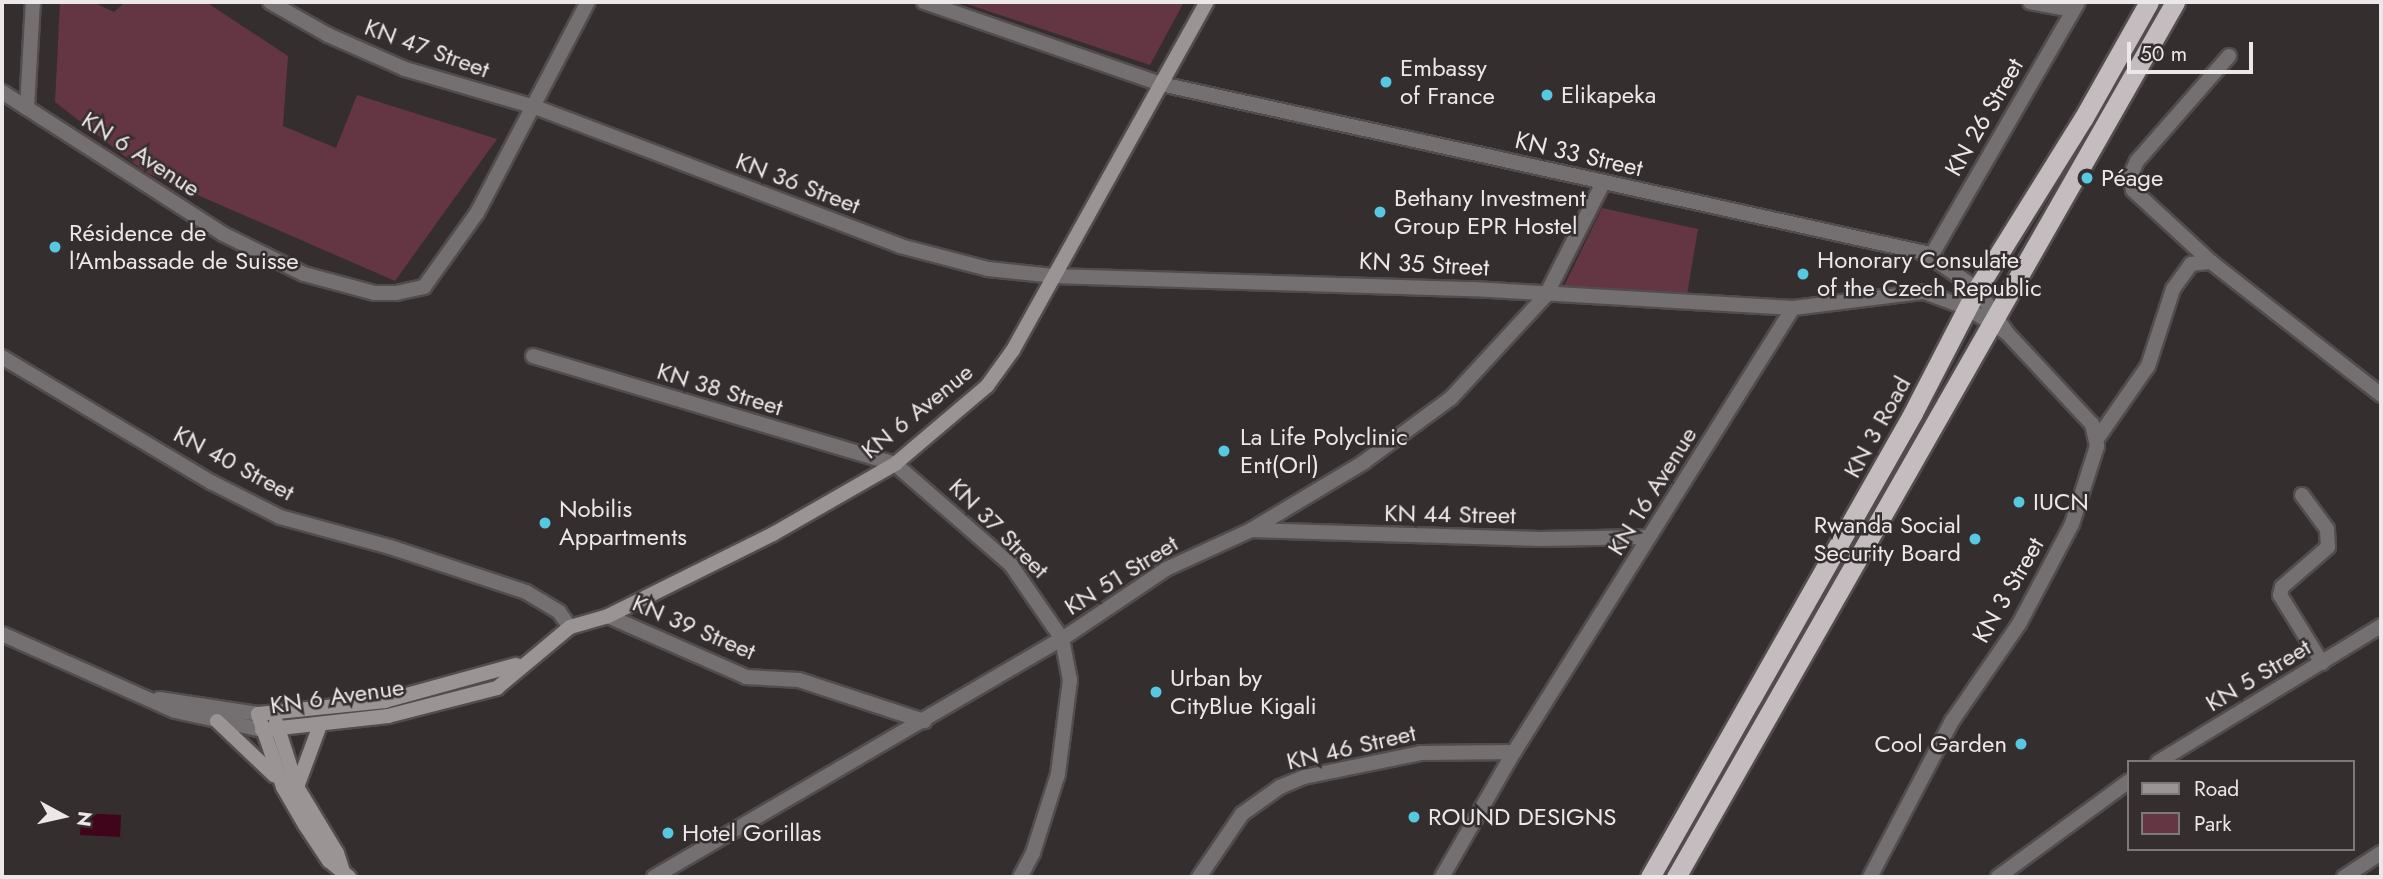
<!DOCTYPE html>
<html>
<head>
<meta charset="utf-8">
<style>
	body { margin:0 }
	#map { position:relative; width:2383px; height:879px; overflow:hidden; background:#352e2f; font-family:Jost,sans-serif }
	div>[style] { position:absolute }
	[style*='--x'] { left:calc(var(--x)*1px); top:calc(var(--y)*1px); width:calc(var(--w)*1px); rotate:calc(var(--a)*1deg) }
	.green>* { inset:0; background:#643542 }
	.water>* { inset:0; background:#40041b }
	.roads { filter:drop-shadow(2px 0 #524c4d) drop-shadow(-2px 0 #524c4d) drop-shadow(0 2px #524c4d) drop-shadow(0 -2px #524c4d) }
	.minor>* { height:14px; margin:-7px; padding:0 7px; transform-origin:7px; border-radius:7px; background:#747071 }
	.secondary>* { height:14px; margin:-7px; padding:0 7px; transform-origin:7px; border-radius:7px; background:#9a9495 }
	.trunk>* { height:19px; margin:-9.5px; padding:0 9.5px; transform-origin:9.5px; border-radius:9.5px; background:#c4bcbe }
	.dots>* { width:19px; height:19px; translate:-50% -50%; box-sizing:border-box; border:4px solid #352e2f; border-radius:50% }
	span { translate:-50% -50%; white-space:nowrap; text-align:center; line-height:1.15; -webkit-text-stroke:5px #352e2f; paint-order:stroke }
	.street-label { font-size:24px; color:#ece7e8 }
	.poi-label { font-size:24px; color:#ece7e8 }
	.left { translate:0 -50%; text-align:left }
	.right { translate:-100% -50%; text-align:right }
	.frame { position:absolute; inset:0; border:4px solid #ece7e8; pointer-events:none }
	.legend { position:absolute; left:2127px; top:760px; width:228px; height:91px; box-sizing:border-box; background:#352e2f; border:2px solid #7e7879; margin:0; padding:9px 12px; list-style:none; font-size:21px; color:#ece7e8 }
	.legend li { display:flex; align-items:center; gap:14px; height:35px }
	.legend b { width:35px; border:2px solid #7e7879 }
	.north { position:absolute; left:28px; top:781px; width:70px; height:70px; -webkit-text-stroke:5px #352e2f; paint-order:stroke; rotate:98deg; font-size:19px; font-weight:700; line-height:28px; text-align:center; color:#ece7e8 }
	.north::after { content:''; display:block; margin:auto; width:24px; height:32px; background:#ece7e8; clip-path:polygon(50% 0,100% 100%,50% 72%,0 100%) }
	.scale { position:absolute; left:2127px; top:42px; width:126px; height:32px; box-sizing:border-box; border:4px solid #ece7e8; border-top:0; padding-left:9px; font-size:21px; line-height:24px; white-space:nowrap; color:#ece7e8; -webkit-text-stroke:5px #352e2f; paint-order:stroke }
</style>
</head>
<body>
<div id="map">
	<div class="green">
		<div style="clip-path:polygon(60px 2px,93px 2px,114px 12px,125px 2px,206px 2px,288px 56px,283px 126px,336px 148px,357px 95px,497px 139px,395px 281px,145px 172px,55px 102px)"></div>
		<div style="clip-path:polygon(961px 2px,1184px 2px,1150px 65px)"></div>
		<div style="clip-path:polygon(1602px 208px,1698px 229px,1687px 295px,1563px 288px)"></div>
	</div>
	<div class="water">
		<div style="clip-path:polygon(81px 813px,121px 815px,120px 837px,80px 835px)"></div>
	</div>
	<div class="roads">
		<div class="minor">
			<div style="--x:270;--y:2;--w:67;--a:29.6"></div>
			<div style="--x:328;--y:35;--w:84;--a:23.8"></div>
			<div style="--x:405;--y:69;--w:135;--a:16.3"></div>
			<div style="--x:535;--y:107;--w:391;--a:20.8"></div>
			<div style="--x:900;--y:246;--w:91;--a:14.6"></div>
			<div style="--x:988;--y:269;--w:65;--a:6.1"></div>
			<div style="--x:1053;--y:276;--w:420;--a:1.8"></div>
			<div style="--x:1473;--y:289;--w:321;--a:3.4"></div>
			<div style="--x:1793;--y:308;--w:132;--a:-7"></div>
			<div style="--x:1924;--y:292;--w:46;--a:20.4"></div>
			<div style="--x:1967;--y:308;--w:47;--a:32"></div>
			<div style="--x:924;--y:2;--w:251;--a:19.1"></div>
			<div style="--x:1161;--y:84;--w:782;--a:12.47"></div>
			<div style="--x:1925;--y:253;--w:63;--a:34.7"></div>
			<div style="--x:1977;--y:289;--w:53;--a:55.7"></div>
			<div style="--x:2007;--y:333;--w:125;--a:47"></div>
			<div style="--x:2092;--y:424;--w:23;--a:77"></div>
			<div style="--x:2097;--y:446;--w:82;--a:107.8"></div>
			<div style="--x:2072;--y:524;--w:113;--a:117.9"></div>
			<div style="--x:2019;--y:624;--w:118;--a:124.6"></div>
			<div style="--x:1952;--y:721;--w:176;--a:117.7"></div>
			<div style="--x:2030;--y:2;--w:44;--a:10.5"></div>
			<div style="--x:2229;--y:56;--w:140;--a:131.2"></div>
			<div style="--x:2137;--y:161;--w:14;--a:115"></div>
			<div style="--x:2131;--y:174;--w:16;--a:83"></div>
			<div style="--x:2133;--y:190;--w:106;--a:42.7"></div>
			<div style="--x:2211;--y:262;--w:216;--a:38"></div>
			<div style="--x:2;--y:92;--w:263;--a:32.7"></div>
			<div style="--x:223;--y:234;--w:90;--a:26.3"></div>
			<div style="--x:304;--y:274;--w:73;--a:15"></div>
			<div style="--x:375;--y:293;--w:21;--a:0"></div>
			<div style="--x:396;--y:293;--w:29;--a:-12"></div>
			<div style="--x:424;--y:287;--w:91;--a:-54.4"></div>
			<div style="--x:477;--y:213;--w:238;--a:-62.3"></div>
			<div style="--x:27;--y:108;--w:106;--a:-86.8"></div>
			<div style="--x:1931;--y:256;--w:293;--a:-59.9"></div>
			<div style="--x:533;--y:356;--w:378;--a:16.6"></div>
			<div style="--x:895;--y:464;--w:154;--a:41"></div>
			<div style="--x:1011;--y:565;--w:90;--a:55.4"></div>
			<div style="--x:1062;--y:639;--w:42;--a:79"></div>
			<div style="--x:1070;--y:680;--w:95;--a:97.3"></div>
			<div style="--x:1058;--y:774;--w:83;--a:107.6"></div>
			<div style="--x:1033;--y:853;--w:27;--a:118"></div>
			<div style="--x:2;--y:357;--w:244;--a:30.9"></div>
			<div style="--x:211;--y:482;--w:77;--a:26.9"></div>
			<div style="--x:280;--y:517;--w:114;--a:15.3"></div>
			<div style="--x:390;--y:547;--w:143;--a:18.3"></div>
			<div style="--x:526;--y:592;--w:39;--a:31"></div>
			<div style="--x:559;--y:612;--w:19;--a:54"></div>
			<div style="--x:2097;--y:439;--w:89;--a:-55.1"></div>
			<div style="--x:2148;--y:366;--w:81;--a:-72"></div>
			<div style="--x:2173;--y:289;--w:31;--a:-54"></div>
			<div style="--x:2191;--y:264;--w:20;--a:-6"></div>
			<div style="--x:2302;--y:495;--w:42;--a:53.7"></div>
			<div style="--x:2327;--y:529;--w:18;--a:87"></div>
			<div style="--x:2328;--y:547;--w:61;--a:139"></div>
			<div style="--x:2282;--y:587;--w:8;--a:104"></div>
			<div style="--x:2280;--y:595;--w:80;--a:58.3"></div>
			<div style="--x:1251;--y:530;--w:289;--a:1.8"></div>
			<div style="--x:1540;--y:539;--w:109;--a:-1.1"></div>
			<div style="--x:608;--y:616;--w:151;--a:23.8"></div>
			<div style="--x:746;--y:677;--w:53;--a:3.2"></div>
			<div style="--x:799;--y:680;--w:132;--a:18.2"></div>
			<div style="--x:2;--y:634;--w:189;--a:24"></div>
			<div style="--x:175;--y:711;--w:89;--a:12.3"></div>
			<div style="--x:159;--y:699;--w:100;--a:8.6"></div>
			<div style="--x:2158;--y:762;--w:261;--a:-31.4"></div>
			<div style="--x:654;--y:877;--w:472;--a:-30.3"></div>
			<div style="--x:1062;--y:639;--w:125;--a:-33.9"></div>
			<div style="--x:1166;--y:569;--w:94;--a:-24.6"></div>
			<div style="--x:1251;--y:530;--w:132;--a:-31"></div>
			<div style="--x:1364;--y:462;--w:108;--a:-36.3"></div>
			<div style="--x:1451;--y:398;--w:140;--a:-47.3"></div>
			<div style="--x:1546;--y:295;--w:126;--a:-63"></div>
			<div style="--x:1199;--y:877;--w:76;--a:-55.7"></div>
			<div style="--x:1242;--y:814;--w:47;--a:-35.4"></div>
			<div style="--x:1280;--y:787;--w:26;--a:-23"></div>
			<div style="--x:1304;--y:777;--w:119;--a:-11.6"></div>
			<div style="--x:1421;--y:753;--w:93;--a:-0.6"></div>
			<div style="--x:1442;--y:877;--w:144;--a:-60.1"></div>
			<div style="--x:1514;--y:752;--w:524;--a:-57.86"></div>
			<div style="--x:1998;--y:877;--w:162;--a:-36.2"></div>
			<div style="--x:2344;--y:877;--w:44;--a:-33"></div>
		</div>
		<div class="secondary">
			<div style="--x:217;--y:721;--w:79;--a:43.5"></div>
			<div style="--x:276;--y:722;--w:68;--a:72.1"></div>
			<div style="--x:297;--y:787;--w:77;--a:58.8"></div>
			<div style="--x:337;--y:853;--w:20;--a:72"></div>
			<div style="--x:262;--y:730;--w:127;--a:-6.3"></div>
			<div style="--x:388;--y:716;--w:113;--a:-14.4"></div>
			<div style="--x:497;--y:688;--w:95;--a:-39.9"></div>
			<div style="--x:570;--y:627;--w:40;--a:-16"></div>
			<div style="--x:608;--y:616;--w:184;--a:-26.4"></div>
			<div style="--x:773;--y:534;--w:141;--a:-29.8"></div>
			<div style="--x:895;--y:464;--w:121;--a:-40.3"></div>
			<div style="--x:987;--y:386;--w:44;--a:-54.2"></div>
			<div style="--x:1013;--y:350;--w:398;--a:-60.9"></div>
			<div style="--x:297;--y:787;--w:66;--a:-69.6"></div>
			<div style="--x:349;--y:877;--w:26;--a:-141"></div>
			<div style="--x:329;--y:861;--w:43;--a:-123.7"></div>
			<div style="--x:305;--y:825;--w:44;--a:-120.1"></div>
			<div style="--x:283;--y:787;--w:77;--a:-108.9"></div>
			<div style="--x:258;--y:714;--w:128;--a:-5.8"></div>
			<div style="--x:385;--y:701;--w:136;--a:-15.4"></div>
		</div>
		<div class="trunk">
			<div style="--x:1650;--y:877;--w:533;--a:-60.45"></div>
			<div style="--x:1913;--y:413;--w:140;--a:-62.7"></div>
			<div style="--x:1977;--y:289;--w:200;--a:-58.1"></div>
			<div style="--x:2083;--y:119;--w:134;--a:-60.6"></div>
			<div style="--x:1676;--y:877;--w:1007;--a:-60.3"></div>
		</div>
	</div>
	<div class="dots">
		<div style="left:1386px;top:82px;background:#56c9e1"></div>
		<div style="left:1547px;top:95px;background:#56c9e1"></div>
		<div style="left:2087px;top:178px;background:#56c9e1"></div>
		<div style="left:1380px;top:212px;background:#56c9e1"></div>
		<div style="left:55px;top:247px;background:#56c9e1"></div>
		<div style="left:1803px;top:274px;background:#56c9e1"></div>
		<div style="left:1224px;top:451px;background:#56c9e1"></div>
		<div style="left:2019px;top:502px;background:#56c9e1"></div>
		<div style="left:545px;top:523px;background:#56c9e1"></div>
		<div style="left:1975px;top:539px;background:#56c9e1"></div>
		<div style="left:1156px;top:692px;background:#56c9e1"></div>
		<div style="left:2021px;top:744px;background:#56c9e1"></div>
		<div style="left:1414px;top:817px;background:#56c9e1"></div>
		<div style="left:668px;top:833px;background:#56c9e1"></div>
	</div>
	<div class="street-label">
		<span style="left:427px;top:48px;rotate:20deg">KN 47 Street</span>
		<span style="left:1984px;top:117px;rotate:-60deg">KN 26 Street</span>
		<span style="left:141px;top:154px;rotate:33deg">KN 6 Avenue</span>
		<span style="left:1579px;top:154px;rotate:13deg">KN 33 Street</span>
		<span style="left:798px;top:183px;rotate:21deg">KN 36 Street</span>
		<span style="left:1424px;top:264px;rotate:3deg">KN 35 Street</span>
		<span style="left:720px;top:389px;rotate:17deg">KN 38 Street</span>
		<span style="left:917px;top:411px;rotate:-39deg">KN 6 Avenue</span>
		<span style="left:1877px;top:427px;rotate:-61deg">KN 3 Road</span>
		<span style="left:234px;top:463px;rotate:28deg">KN 40 Street</span>
		<span style="left:1652px;top:491px;rotate:-58deg">KN 16 Avenue</span>
		<span style="left:1450px;top:514px;rotate:1deg">KN 44 Street</span>
		<span style="left:999px;top:528px;rotate:45deg">KN 37 Street</span>
		<span style="left:1121px;top:575px;rotate:-32deg">KN 51 Street</span>
		<span style="left:2008px;top:590px;rotate:-60deg">KN 3 Street</span>
		<span style="left:694px;top:627px;rotate:23deg">KN 39 Street</span>
		<span style="left:2258px;top:675px;rotate:-31deg">KN 5 Street</span>
		<span style="left:337px;top:696px;rotate:-8deg">KN 6 Avenue</span>
		<span style="left:1351px;top:747px;rotate:-13deg">KN 46 Street</span>
	</div>
	<div class="poi-label">
		<span class="left" style="left:1400px;top:82px">Embassy<br>of France</span>
		<span class="left" style="left:1561px;top:95px">Elikapeka</span>
		<span class="left" style="left:2101px;top:178px">Péage</span>
		<span class="left" style="left:1394px;top:212px">Bethany Investment<br>Group EPR Hostel</span>
		<span class="left" style="left:69px;top:247px">Résidence de<br>l'Ambassade de Suisse</span>
		<span class="left" style="left:1817px;top:274px">Honorary Consulate<br>of the Czech Republic</span>
		<span class="left" style="left:1240px;top:451px">La Life Polyclinic<br>Ent(Orl)</span>
		<span class="left" style="left:2033px;top:502px">IUCN</span>
		<span class="left" style="left:559px;top:523px">Nobilis<br>Appartments</span>
		<span class="right" style="left:1961px;top:539px">Rwanda Social<br>Security Board</span>
		<span class="left" style="left:1170px;top:692px">Urban by<br>CityBlue Kigali</span>
		<span class="right" style="left:2007px;top:744px">Cool Garden</span>
		<span class="left" style="left:1428px;top:817px">ROUND DESIGNS</span>
		<span class="left" style="left:682px;top:833px">Hotel Gorillas</span>
	</div>
	<div class="frame"></div>
	<ul class="legend">
	<li><b style="height:9px;background:#9a9495"></b>Road</li>
	<li><b style="height:19px;background:#643542"></b>Park</li>
	</ul>
	<div class="north">N</div>
	<div class="scale">50 m</div>
</div>
</body>
</html>
